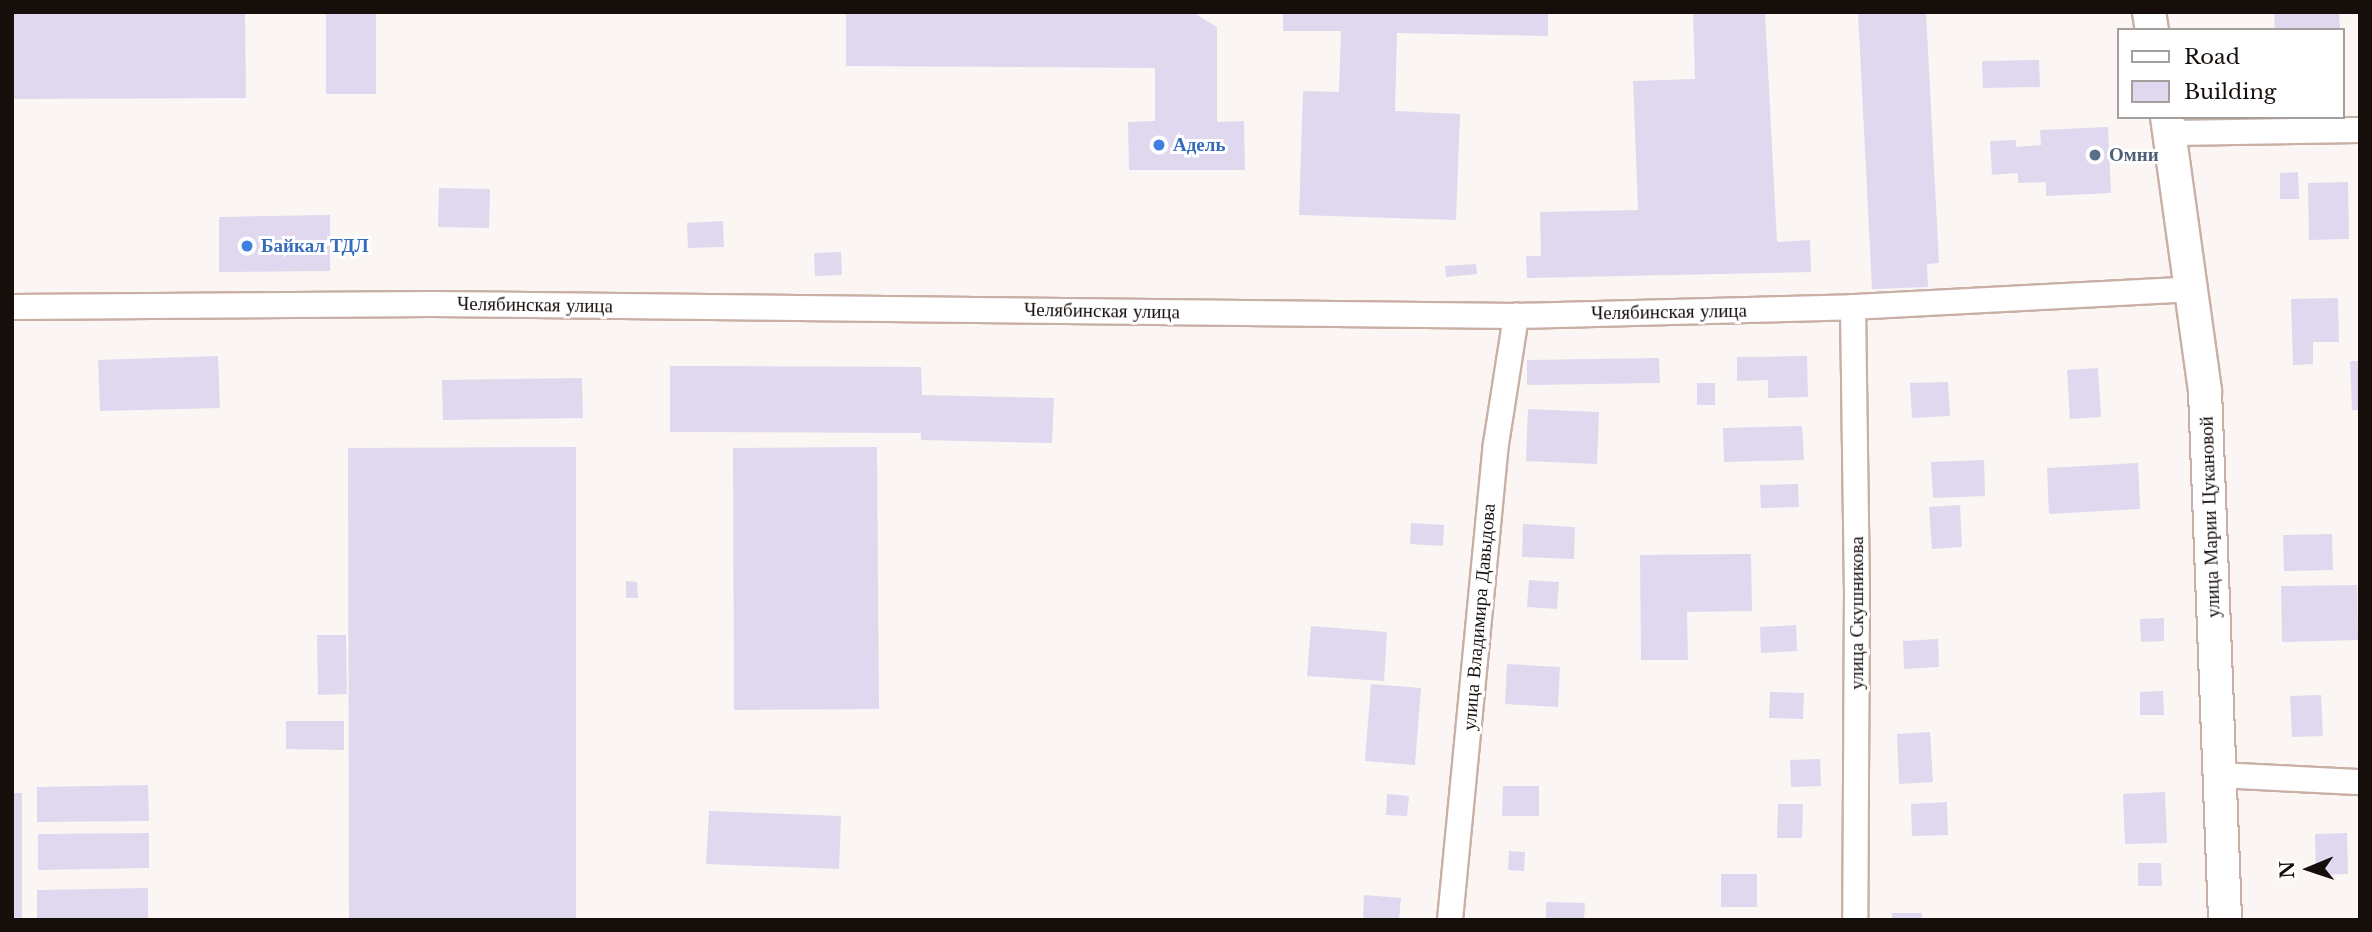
<!DOCTYPE html>
<html>
<head>
<meta charset="utf-8">
<style>
	body { margin:0 }
	#map { position:relative; width:2372px; height:932px; overflow:hidden; background:#fbf6f4; font-family:"Libre Baskerville",serif }
	div>[style] { position:absolute }
	[style*='--x'] { left:calc(var(--x)*1px); top:calc(var(--y)*1px); width:calc(var(--w)*1px); rotate:calc(var(--a)*1deg) }
	.building>* { inset:0; background:#e0d8ee }
	.roads { filter:drop-shadow(2px 0 #c9b0a6) drop-shadow(-2px 0 #c9b0a6) drop-shadow(0 2px #c9b0a6) drop-shadow(0 -2px #c9b0a6) }
	.minor>* { height:24px; margin:-12px; padding:0 12px; transform-origin:12px; border-radius:12px; background:#fff }
	.tertiary>* { height:32px; margin:-16px; padding:0 16px; transform-origin:16px; border-radius:16px; background:#fff }
	.dots>* { width:19px; height:19px; translate:-50% -50%; box-sizing:border-box; border:4px solid #fff; border-radius:50% }
	span { translate:-50% -50%; white-space:nowrap; text-align:center; line-height:1.15; -webkit-text-stroke:6px #fff; paint-order:stroke }
	.shop-label { font-size:19px; color:#366cbe; font-weight:700 }
	.left { translate:0 -50%; text-align:left }
	.service-label { font-size:19px; color:#4e5e75; font-weight:700 }
	.street-label { font-size:19px; color:#160e0b }
	.frame { position:absolute; inset:0; border:14px solid #160e0b; pointer-events:none }
	.legend { position:absolute; left:2117px; top:28px; width:228px; height:91px; box-sizing:border-box; background:#fff; border:2px solid #a29f9d; margin:0; padding:9px 12px; list-style:none; font-size:21px; color:#160e0b }
	.legend li { display:flex; align-items:center; gap:14px; height:35px }
	.legend b { width:35px; border:2px solid #a29f9d }
	.north { position:absolute; left:2274px; top:834px; width:70px; height:70px; -webkit-text-stroke:5px #fff; paint-order:stroke; rotate:268deg; font-size:19px; font-weight:700; line-height:28px; text-align:center; color:#160e0b }
	.north::after { content:''; display:block; margin:auto; width:24px; height:32px; background:#160e0b; clip-path:polygon(50% 0,100% 100%,50% 72%,0 100%) }
</style>
</head>
<body>
<div id="map">
	<div class="building">
		<div style="clip-path:polygon(12px 12px,245px 12px,246px 98px,12px 99px)"></div>
		<div style="clip-path:polygon(326px 12px,376px 12px,376px 94px,326px 94px)"></div>
		<div style="clip-path:polygon(846px 12px,1192px 12px,1217px 27px,1217px 122px,1244px 121px,1245px 170px,1129px 170px,1128px 122px,1155px 121px,1155px 68px,846px 66px)"></div>
		<div style="clip-path:polygon(1283px 12px,1548px 12px,1548px 36px,1397px 33px,1395px 111px,1460px 114px,1456px 220px,1299px 215px,1303px 91px,1339px 92px,1341px 31px,1283px 31px)"></div>
		<div style="clip-path:polygon(1693px 12px,1765px 12px,1777px 242px,1810px 240px,1811px 272px,1527px 278px,1526px 256px,1541px 256px,1540px 212px,1638px 210px,1633px 81px,1695px 79px)"></div>
		<div style="clip-path:polygon(1858px 12px,1926px 12px,1939px 263px,1927px 264px,1928px 287px,1872px 289px)"></div>
		<div style="clip-path:polygon(2274px 12px,2339px 12px,2340px 30px,2275px 30px)"></div>
		<div style="clip-path:polygon(2039px 60px,2040px 87px,1983px 88px,1982px 61px)"></div>
		<div style="clip-path:polygon(2108px 127px,2111px 193px,2046px 196px,2046px 182px,2018px 183px,2018px 173px,1992px 175px,1990px 141px,2016px 140px,2016px 147px,2041px 145px,2040px 130px)"></div>
		<div style="clip-path:polygon(2298px 172px,2299px 199px,2280px 199px,2280px 173px)"></div>
		<div style="clip-path:polygon(2348px 182px,2349px 239px,2309px 240px,2308px 183px)"></div>
		<div style="clip-path:polygon(439px 188px,490px 189px,489px 228px,438px 227px)"></div>
		<div style="clip-path:polygon(330px 215px,330px 271px,219px 272px,219px 217px)"></div>
		<div style="clip-path:polygon(723px 221px,724px 247px,688px 248px,687px 223px)"></div>
		<div style="clip-path:polygon(841px 252px,842px 275px,815px 276px,814px 253px)"></div>
		<div style="clip-path:polygon(1476px 264px,1477px 274px,1446px 277px,1445px 266px)"></div>
		<div style="clip-path:polygon(2338px 298px,2339px 342px,2313px 342px,2313px 364px,2293px 365px,2291px 299px)"></div>
		<div style="clip-path:polygon(218px 356px,220px 408px,100px 411px,98px 360px)"></div>
		<div style="clip-path:polygon(1807px 356px,1808px 397px,1768px 398px,1768px 380px,1737px 381px,1737px 357px)"></div>
		<div style="clip-path:polygon(1659px 358px,1660px 383px,1527px 385px,1527px 360px)"></div>
		<div style="clip-path:polygon(2350px 361px,2360px 361px,2360px 410px,2352px 410px)"></div>
		<div style="clip-path:polygon(670px 366px,921px 367px,922px 395px,1054px 398px,1052px 443px,921px 440px,921px 433px,670px 432px)"></div>
		<div style="clip-path:polygon(2098px 368px,2101px 417px,2070px 419px,2067px 370px)"></div>
		<div style="clip-path:polygon(582px 378px,583px 418px,443px 420px,442px 380px)"></div>
		<div style="clip-path:polygon(1948px 382px,1950px 416px,1912px 418px,1910px 383px)"></div>
		<div style="clip-path:polygon(1697px 383px,1715px 383px,1715px 405px,1697px 405px)"></div>
		<div style="clip-path:polygon(1528px 409px,1599px 412px,1597px 464px,1526px 461px)"></div>
		<div style="clip-path:polygon(1802px 426px,1804px 460px,1724px 462px,1723px 428px)"></div>
		<div style="clip-path:polygon(576px 447px,576px 920px,349px 920px,348px 448px)"></div>
		<div style="clip-path:polygon(877px 447px,879px 709px,734px 710px,733px 448px)"></div>
		<div style="clip-path:polygon(1984px 460px,1985px 496px,1933px 498px,1931px 462px)"></div>
		<div style="clip-path:polygon(2138px 463px,2140px 509px,2049px 514px,2047px 468px)"></div>
		<div style="clip-path:polygon(1798px 484px,1799px 507px,1761px 508px,1760px 485px)"></div>
		<div style="clip-path:polygon(1960px 505px,1962px 547px,1932px 549px,1929px 507px)"></div>
		<div style="clip-path:polygon(1411px 523px,1444px 525px,1443px 546px,1410px 544px)"></div>
		<div style="clip-path:polygon(1523px 524px,1575px 527px,1574px 559px,1522px 557px)"></div>
		<div style="clip-path:polygon(2332px 534px,2333px 570px,2284px 571px,2283px 535px)"></div>
		<div style="clip-path:polygon(1751px 554px,1752px 611px,1687px 612px,1688px 660px,1641px 660px,1640px 555px)"></div>
		<div style="clip-path:polygon(1529px 580px,1559px 582px,1557px 609px,1527px 607px)"></div>
		<div style="clip-path:polygon(626px 581px,637px 582px,638px 598px,626px 598px)"></div>
		<div style="clip-path:polygon(2357px 585px,2358px 640px,2282px 642px,2281px 586px)"></div>
		<div style="clip-path:polygon(2164px 618px,2164px 641px,2141px 642px,2140px 619px)"></div>
		<div style="clip-path:polygon(1796px 625px,1797px 651px,1761px 653px,1760px 627px)"></div>
		<div style="clip-path:polygon(1311px 626px,1387px 632px,1384px 681px,1307px 676px)"></div>
		<div style="clip-path:polygon(317px 635px,346px 635px,347px 694px,318px 695px)"></div>
		<div style="clip-path:polygon(1938px 639px,1939px 667px,1904px 669px,1903px 641px)"></div>
		<div style="clip-path:polygon(1507px 664px,1560px 667px,1558px 707px,1505px 704px)"></div>
		<div style="clip-path:polygon(1371px 684px,1421px 688px,1415px 765px,1365px 761px)"></div>
		<div style="clip-path:polygon(2163px 691px,2164px 715px,2140px 715px,2140px 692px)"></div>
		<div style="clip-path:polygon(1770px 692px,1804px 693px,1803px 719px,1769px 718px)"></div>
		<div style="clip-path:polygon(2321px 695px,2323px 736px,2292px 737px,2290px 696px)"></div>
		<div style="clip-path:polygon(286px 721px,344px 721px,344px 750px,286px 749px)"></div>
		<div style="clip-path:polygon(1930px 732px,1933px 782px,1899px 784px,1897px 734px)"></div>
		<div style="clip-path:polygon(1820px 759px,1821px 786px,1791px 787px,1790px 760px)"></div>
		<div style="clip-path:polygon(148px 785px,149px 821px,37px 822px,37px 787px)"></div>
		<div style="clip-path:polygon(1503px 786px,1539px 786px,1539px 816px,1502px 816px)"></div>
		<div style="clip-path:polygon(2165px 792px,2167px 843px,2125px 844px,2123px 794px)"></div>
		<div style="clip-path:polygon(12px 793px,22px 793px,22px 920px,12px 920px)"></div>
		<div style="clip-path:polygon(1387px 794px,1409px 796px,1407px 816px,1386px 815px)"></div>
		<div style="clip-path:polygon(1947px 802px,1948px 835px,1912px 836px,1911px 804px)"></div>
		<div style="clip-path:polygon(1778px 804px,1803px 804px,1802px 838px,1777px 838px)"></div>
		<div style="clip-path:polygon(709px 811px,841px 816px,839px 869px,706px 864px)"></div>
		<div style="clip-path:polygon(149px 833px,149px 868px,38px 870px,38px 834px)"></div>
		<div style="clip-path:polygon(2347px 833px,2348px 874px,2316px 875px,2315px 834px)"></div>
		<div style="clip-path:polygon(1509px 851px,1525px 852px,1524px 871px,1508px 870px)"></div>
		<div style="clip-path:polygon(2138px 863px,2161px 863px,2162px 886px,2138px 886px)"></div>
		<div style="clip-path:polygon(1721px 874px,1757px 874px,1757px 907px,1721px 907px)"></div>
		<div style="clip-path:polygon(148px 888px,148px 920px,37px 920px,37px 890px)"></div>
		<div style="clip-path:polygon(1364px 895px,1401px 898px,1399px 920px,1363px 920px)"></div>
		<div style="clip-path:polygon(1546px 902px,1585px 903px,1584px 920px,1546px 920px)"></div>
		<div style="clip-path:polygon(1892px 913px,1922px 913px,1922px 920px,1892px 920px)"></div>
	</div>
	<div class="roads">
		<div class="minor">
			<div style="--x:2170;--y:133;--w:190;--a:-0.9"></div>
			<div style="--x:12;--y:307;--w:420;--a:-0.4"></div>
			<div style="--x:432;--y:304;--w:1084;--a:0.63"></div>
			<div style="--x:1516;--y:316;--w:337;--a:-1.5"></div>
			<div style="--x:1853;--y:307;--w:339;--a:-3"></div>
			<div style="--x:1853;--y:307;--w:283;--a:89.2"></div>
			<div style="--x:1857;--y:590;--w:330;--a:90.3"></div>
			<div style="--x:2220;--y:775;--w:140;--a:2.9"></div>
			<div style="--x:1450;--y:920;--w:478;--a:-84.5"></div>
			<div style="--x:1496;--y:444;--w:130;--a:-81.1"></div>
		</div>
		<div class="tertiary">
			<div style="--x:2149;--y:12;--w:18;--a:81"></div>
			<div style="--x:2167;--y:117;--w:277;--a:82.1"></div>
			<div style="--x:2205;--y:391;--w:529;--a:87.83"></div>
		</div>
	</div>
	<div class="dots">
		<div style="left:1159px;top:145px;background:#3f7fe0"></div>
		<div style="left:2095px;top:155px;background:#5c6f8a"></div>
		<div style="left:247px;top:246px;background:#3f7fe0"></div>
	</div>
	<div class="shop-label">
		<span class="left" style="left:1173px;top:145px">Адель</span>
		<span class="left" style="left:261px;top:246px">Байкал ТДЛ</span>
	</div>
	<div class="service-label">
		<span class="left" style="left:2109px;top:155px">Омни</span>
	</div>
	<div class="street-label">
		<span style="left:535px;top:305px;rotate:1deg">Челябинская улица</span>
		<span style="left:1102px;top:311px;rotate:1deg">Челябинская улица</span>
		<span style="left:1669px;top:312px;rotate:-1deg">Челябинская улица</span>
		<span style="left:2210px;top:517px;rotate:-92deg">улица Марии Цукановой</span>
		<span style="left:1857px;top:613px;rotate:-90deg">улица Скушникова</span>
		<span style="left:1479px;top:617px;rotate:-85deg">улица Владимира Давыдова</span>
	</div>
	<div class="frame"></div>
	<ul class="legend">
	<li><b style="height:9px;background:#fff"></b>Road</li>
	<li><b style="height:19px;background:#e0d8ee"></b>Building</li>
	</ul>
	<div class="north">N</div>
</div>
</body>
</html>
